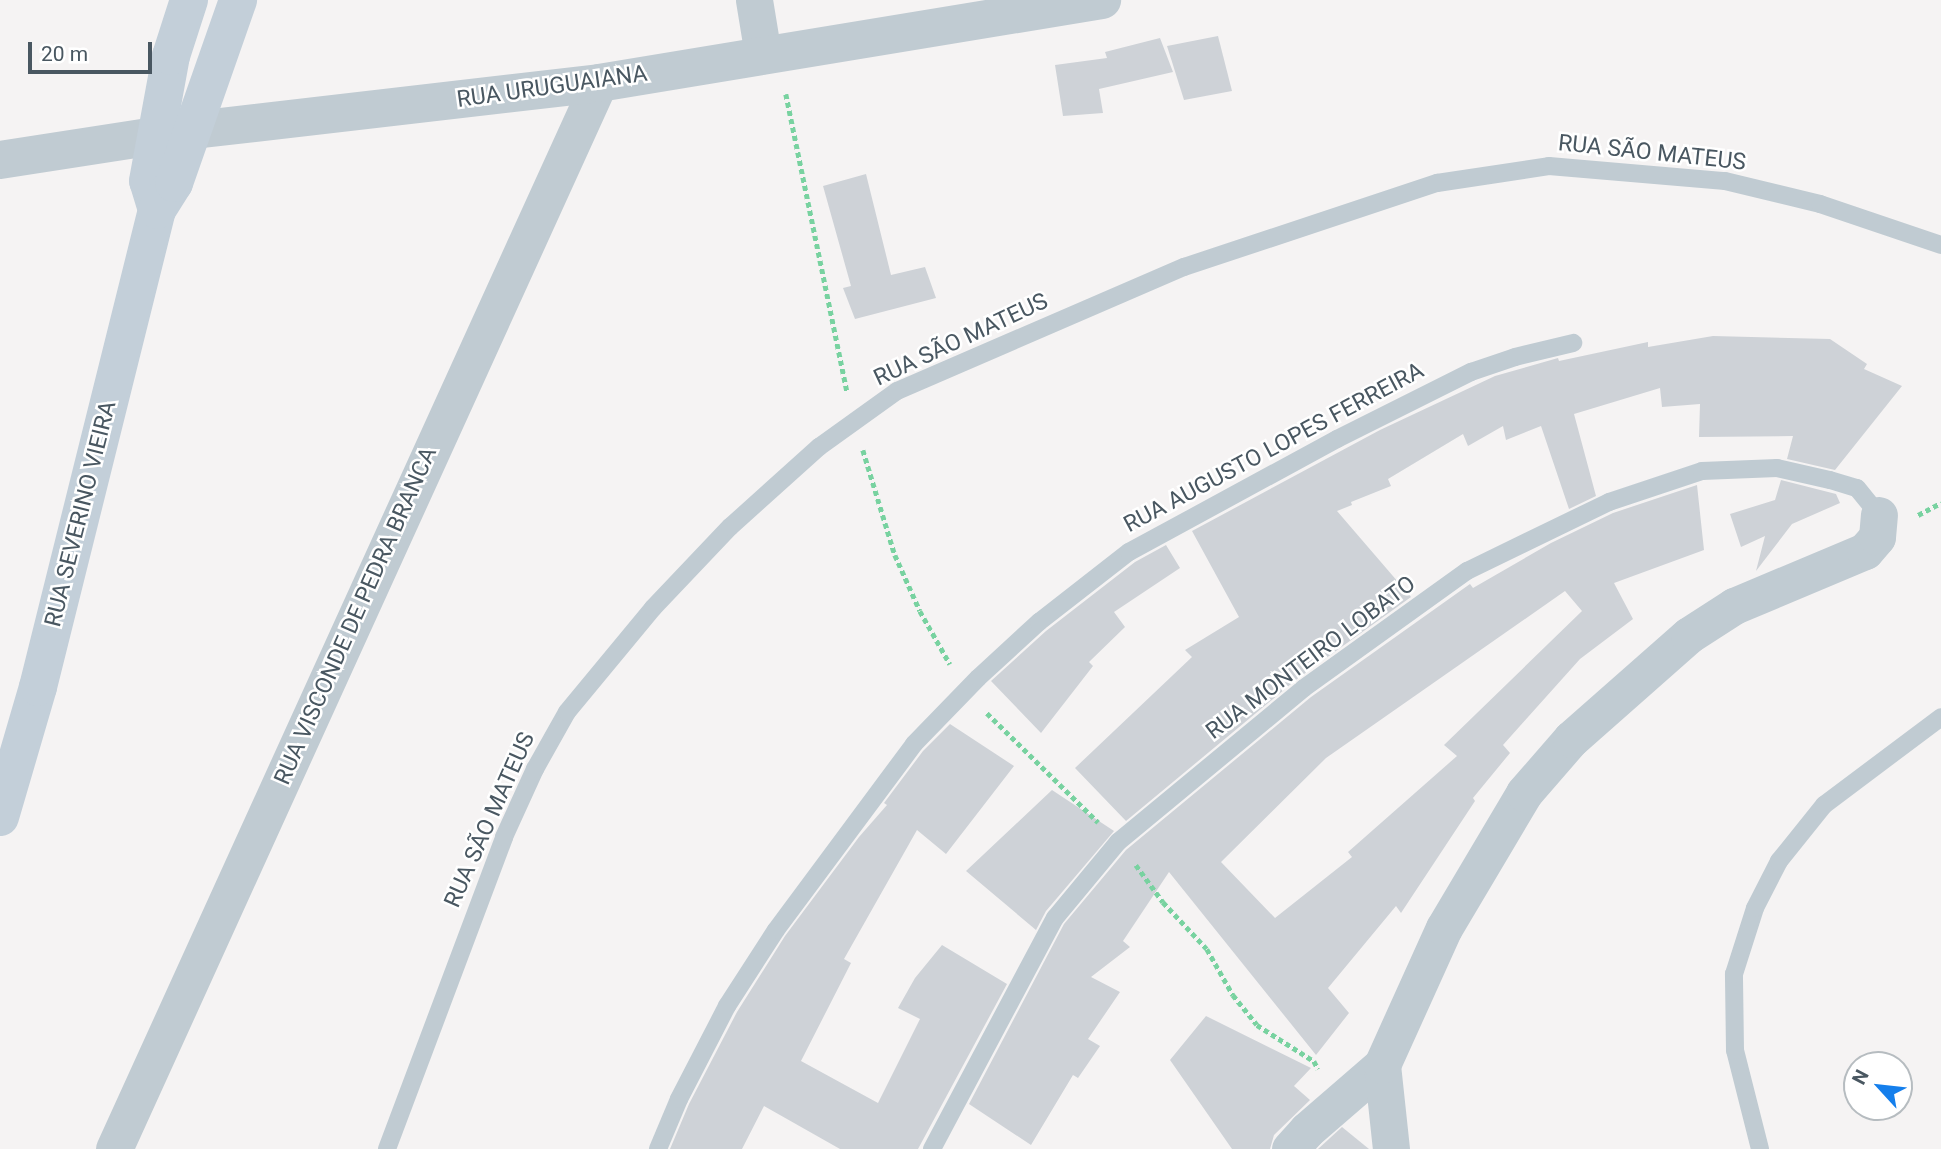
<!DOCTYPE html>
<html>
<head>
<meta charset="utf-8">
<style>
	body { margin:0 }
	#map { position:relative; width:1941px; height:1149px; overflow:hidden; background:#f5f3f3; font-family:Roboto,sans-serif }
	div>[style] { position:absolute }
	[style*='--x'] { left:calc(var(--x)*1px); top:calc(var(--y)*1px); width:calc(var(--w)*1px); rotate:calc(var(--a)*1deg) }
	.building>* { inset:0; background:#ced2d7 }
	.path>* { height:4.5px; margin-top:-2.25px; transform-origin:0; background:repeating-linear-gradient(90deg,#78d2a0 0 5px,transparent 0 8.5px) }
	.service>* { height:18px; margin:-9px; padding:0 9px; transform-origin:9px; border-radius:9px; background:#c0cbd2 }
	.minor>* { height:37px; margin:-18.5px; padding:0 18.5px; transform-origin:18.5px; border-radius:18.5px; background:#c0cbd2 }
	.tertiary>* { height:38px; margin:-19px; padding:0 19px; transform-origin:19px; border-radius:19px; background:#c0cbd2 }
	.secondary>* { height:38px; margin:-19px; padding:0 19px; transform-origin:19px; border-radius:19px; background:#c3cfd9 }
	span { translate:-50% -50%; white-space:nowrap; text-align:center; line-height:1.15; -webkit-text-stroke:5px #fff; paint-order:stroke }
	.street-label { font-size:23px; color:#495761 }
	.north { position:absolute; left:1843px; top:1051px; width:70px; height:70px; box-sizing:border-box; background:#fff; border:2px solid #b6bcc0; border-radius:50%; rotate:297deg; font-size:19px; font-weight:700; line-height:28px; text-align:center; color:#495761 }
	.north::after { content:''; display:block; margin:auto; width:24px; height:32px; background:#157fec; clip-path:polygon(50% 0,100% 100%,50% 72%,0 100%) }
	.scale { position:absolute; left:28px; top:42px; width:124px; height:32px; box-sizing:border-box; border:4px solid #495761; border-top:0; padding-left:9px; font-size:21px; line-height:24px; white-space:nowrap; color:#495761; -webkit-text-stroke:5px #fff; paint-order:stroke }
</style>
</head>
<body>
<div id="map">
	<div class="building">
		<div style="clip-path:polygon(1218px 36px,1232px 91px,1184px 100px,1167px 46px)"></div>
		<div style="clip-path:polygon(1160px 38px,1173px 72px,1099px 89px,1103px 113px,1063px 116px,1055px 65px,1107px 58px,1105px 52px)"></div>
		<div style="clip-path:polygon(866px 174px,891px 275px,925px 267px,936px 298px,855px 319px,843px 288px,851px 286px,823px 186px)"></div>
		<div style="clip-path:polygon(1713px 336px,1830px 339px,1867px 364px,1864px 369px,1902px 386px,1835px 470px,1787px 459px,1793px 436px,1699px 437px,1700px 404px,1662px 407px,1660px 388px,1574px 414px,1596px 496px,1569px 509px,1541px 426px,1506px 440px,1503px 426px,1468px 446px,1463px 434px,1388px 479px,1391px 486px,1351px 502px,1352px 505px,1337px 511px,1411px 597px,1297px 679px,1126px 821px,1075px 768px,1192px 657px,1185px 650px,1239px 617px,1192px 531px,1380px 430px,1495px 376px,1558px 358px,1559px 361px,1648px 342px,1648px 347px)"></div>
		<div style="clip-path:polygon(1781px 480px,1836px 494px,1840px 503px,1792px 524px,1756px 571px,1765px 536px,1741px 547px,1730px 514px,1775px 500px)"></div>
		<div style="clip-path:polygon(evenodd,1697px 485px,1704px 550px,1614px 583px,1633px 619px,1580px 659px,1503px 745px,1510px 753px,1473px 798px,1475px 801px,1401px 913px,1396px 906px,1328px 988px,1349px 1013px,1316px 1055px,1169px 872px,1123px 941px,1130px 947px,1091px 977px,1120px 992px,1088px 1039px,1100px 1046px,1078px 1078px,1073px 1075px,1031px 1145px,969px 1104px,1064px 924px,1126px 850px,1311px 697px,1470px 584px,1473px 588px,1551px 543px,1613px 513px,1697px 485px,1565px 591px,1582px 611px,1444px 745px,1457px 756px,1348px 852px,1352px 857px,1275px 918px,1221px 862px,1326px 758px,1565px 591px)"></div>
		<div style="clip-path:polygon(1166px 545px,1180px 568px,1114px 612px,1125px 627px,1089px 662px,1093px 666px,1041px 733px,991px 681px,1046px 631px,1135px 562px)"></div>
		<div style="clip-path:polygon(950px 724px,1014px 766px,946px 854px,917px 830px,844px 959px,851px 963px,801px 1061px,878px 1103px,920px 1019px,898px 1008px,915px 978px,942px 945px,1007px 984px,918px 1149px,840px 1149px,764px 1106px,742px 1149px,670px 1149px,689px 1104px,737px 1012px,785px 936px,859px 837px,887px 805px,884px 803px,923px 751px)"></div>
		<div style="clip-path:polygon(1052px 790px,1114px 831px,1046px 911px,1036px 930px,966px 871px)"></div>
		<div style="clip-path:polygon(1206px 1016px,1311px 1068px,1294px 1086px,1310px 1100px,1274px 1135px,1270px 1149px,1232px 1149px,1170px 1060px)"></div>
		<div style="clip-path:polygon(1342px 1127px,1369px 1149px,1318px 1149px)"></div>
	</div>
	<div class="path">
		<div style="--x:786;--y:94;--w:303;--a:78.4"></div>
		<div style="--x:863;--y:450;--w:110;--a:73.1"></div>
		<div style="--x:895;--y:555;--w:61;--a:65.9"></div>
		<div style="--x:920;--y:611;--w:61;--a:60.5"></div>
		<div style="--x:1918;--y:515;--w:26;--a:-28"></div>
		<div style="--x:987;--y:713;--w:156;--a:44.5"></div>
		<div style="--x:1136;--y:865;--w:46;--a:53.9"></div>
		<div style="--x:1163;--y:902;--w:64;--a:46.9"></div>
		<div style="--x:1207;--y:949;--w:53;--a:60.5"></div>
		<div style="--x:1233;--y:995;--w:38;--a:51"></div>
		<div style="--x:1257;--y:1025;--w:67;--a:32.3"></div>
		<div style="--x:1314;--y:1061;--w:9;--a:63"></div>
	</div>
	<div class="service">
		<div style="--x:387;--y:1149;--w:333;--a:-69.4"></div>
		<div style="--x:504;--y:837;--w:75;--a:-65.5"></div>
		<div style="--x:535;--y:769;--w:65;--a:-60.7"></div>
		<div style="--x:567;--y:712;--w:135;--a:-50.4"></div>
		<div style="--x:653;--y:608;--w:112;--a:-46.5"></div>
		<div style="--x:730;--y:527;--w:120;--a:-42"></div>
		<div style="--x:819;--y:447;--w:96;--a:-35.7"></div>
		<div style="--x:897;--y:391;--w:313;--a:-23.4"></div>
		<div style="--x:1184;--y:267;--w:267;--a:-18.4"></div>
		<div style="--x:1437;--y:183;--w:113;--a:-8.6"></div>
		<div style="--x:1549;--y:166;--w:177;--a:4.9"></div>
		<div style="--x:1725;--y:181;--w:98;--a:13.6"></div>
		<div style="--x:1820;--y:204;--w:128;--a:18.7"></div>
		<div style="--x:658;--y:1149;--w:54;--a:-67.2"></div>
		<div style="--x:679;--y:1099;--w:105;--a:-62.7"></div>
		<div style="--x:727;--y:1006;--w:90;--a:-57.2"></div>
		<div style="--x:776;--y:930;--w:232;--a:-53.4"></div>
		<div style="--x:914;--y:744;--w:92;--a:-45.9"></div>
		<div style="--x:978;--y:678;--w:83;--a:-42.6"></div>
		<div style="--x:1039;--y:622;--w:114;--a:-37.9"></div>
		<div style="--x:1129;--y:552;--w:237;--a:-28.5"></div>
		<div style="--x:1337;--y:439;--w:150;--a:-26.6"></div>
		<div style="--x:1471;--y:372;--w:46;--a:-18.8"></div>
		<div style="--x:1515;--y:357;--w:60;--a:-13.6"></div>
		<div style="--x:932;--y:1149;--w:262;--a:-62"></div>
		<div style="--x:1055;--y:918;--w:99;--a:-50.3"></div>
		<div style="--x:1118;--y:842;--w:241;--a:-39.6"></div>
		<div style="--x:1304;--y:688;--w:201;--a:-35.7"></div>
		<div style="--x:1467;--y:571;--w:158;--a:-25.9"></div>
		<div style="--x:1609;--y:502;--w:98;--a:-18.4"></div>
		<div style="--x:1702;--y:471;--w:75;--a:-2.3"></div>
		<div style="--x:1777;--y:468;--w:54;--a:12.8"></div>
		<div style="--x:1830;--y:480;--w:28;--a:17"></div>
		<div style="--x:1857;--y:488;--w:35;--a:51"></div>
		<div style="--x:1760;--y:1149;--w:102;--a:-104.2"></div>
		<div style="--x:1735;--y:1050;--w:76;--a:-90.8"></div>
		<div style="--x:1734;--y:974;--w:69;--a:-72.3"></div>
		<div style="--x:1755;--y:908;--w:53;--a:-62.9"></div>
		<div style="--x:1779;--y:861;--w:72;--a:-51.2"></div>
		<div style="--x:1824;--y:805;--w:146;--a:-36.9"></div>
	</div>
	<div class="minor">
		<div style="--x:754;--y:0;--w:56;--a:80.7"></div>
		<div style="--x:114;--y:1149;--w:1171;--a:-65.54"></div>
		<div style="--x:1290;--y:1149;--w:25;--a:-48"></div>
		<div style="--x:1307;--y:1130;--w:99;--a:-40.9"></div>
		<div style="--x:1391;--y:1149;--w:84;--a:-96.1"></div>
		<div style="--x:1382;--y:1065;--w:150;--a:-65.7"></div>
		<div style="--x:1444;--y:928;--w:157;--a:-59.3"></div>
		<div style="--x:1524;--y:793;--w:72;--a:-49"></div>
		<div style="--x:1571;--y:739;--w:157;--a:-41.4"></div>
		<div style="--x:1689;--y:635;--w:54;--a:-32.8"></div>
		<div style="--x:1734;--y:606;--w:142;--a:-22.8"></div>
		<div style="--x:1865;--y:551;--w:18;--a:-49"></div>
		<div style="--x:1877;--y:537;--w:22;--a:-85"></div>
	</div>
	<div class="tertiary">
		<div style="--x:0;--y:160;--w:196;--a:-8.8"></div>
		<div style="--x:194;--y:130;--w:408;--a:-6.6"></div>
		<div style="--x:599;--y:83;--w:510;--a:-9.37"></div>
	</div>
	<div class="secondary">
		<div style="--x:157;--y:210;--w:30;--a:-107"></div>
		<div style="--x:148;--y:181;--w:127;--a:-79.6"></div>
		<div style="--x:171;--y:56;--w:59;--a:-72.2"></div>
		<div style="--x:0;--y:817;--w:135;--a:-73.7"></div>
		<div style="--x:38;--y:687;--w:492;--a:-76"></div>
		<div style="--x:157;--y:210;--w:32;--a:-58"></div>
		<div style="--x:174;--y:183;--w:194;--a:-70.7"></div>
	</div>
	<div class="street-label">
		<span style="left:552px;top:87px;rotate:-8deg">RUA URUGUAIANA</span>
		<span style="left:1652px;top:153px;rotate:6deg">RUA SÃO MATEUS</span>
		<span style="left:961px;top:340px;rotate:-25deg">RUA SÃO MATEUS</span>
		<span style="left:1274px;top:448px;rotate:-28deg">RUA AUGUSTO LOPES FERREIRA</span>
		<span style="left:81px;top:514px;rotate:-76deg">RUA SEVERINO VIEIRA</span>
		<span style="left:356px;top:616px;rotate:-66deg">RUA VISCONDE DE PEDRA BRANCA</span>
		<span style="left:1311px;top:658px;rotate:-37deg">RUA MONTEIRO LOBATO</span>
		<span style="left:490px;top:820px;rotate:-66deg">RUA SÃO MATEUS</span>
	</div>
	<div class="north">N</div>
	<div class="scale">20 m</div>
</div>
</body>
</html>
